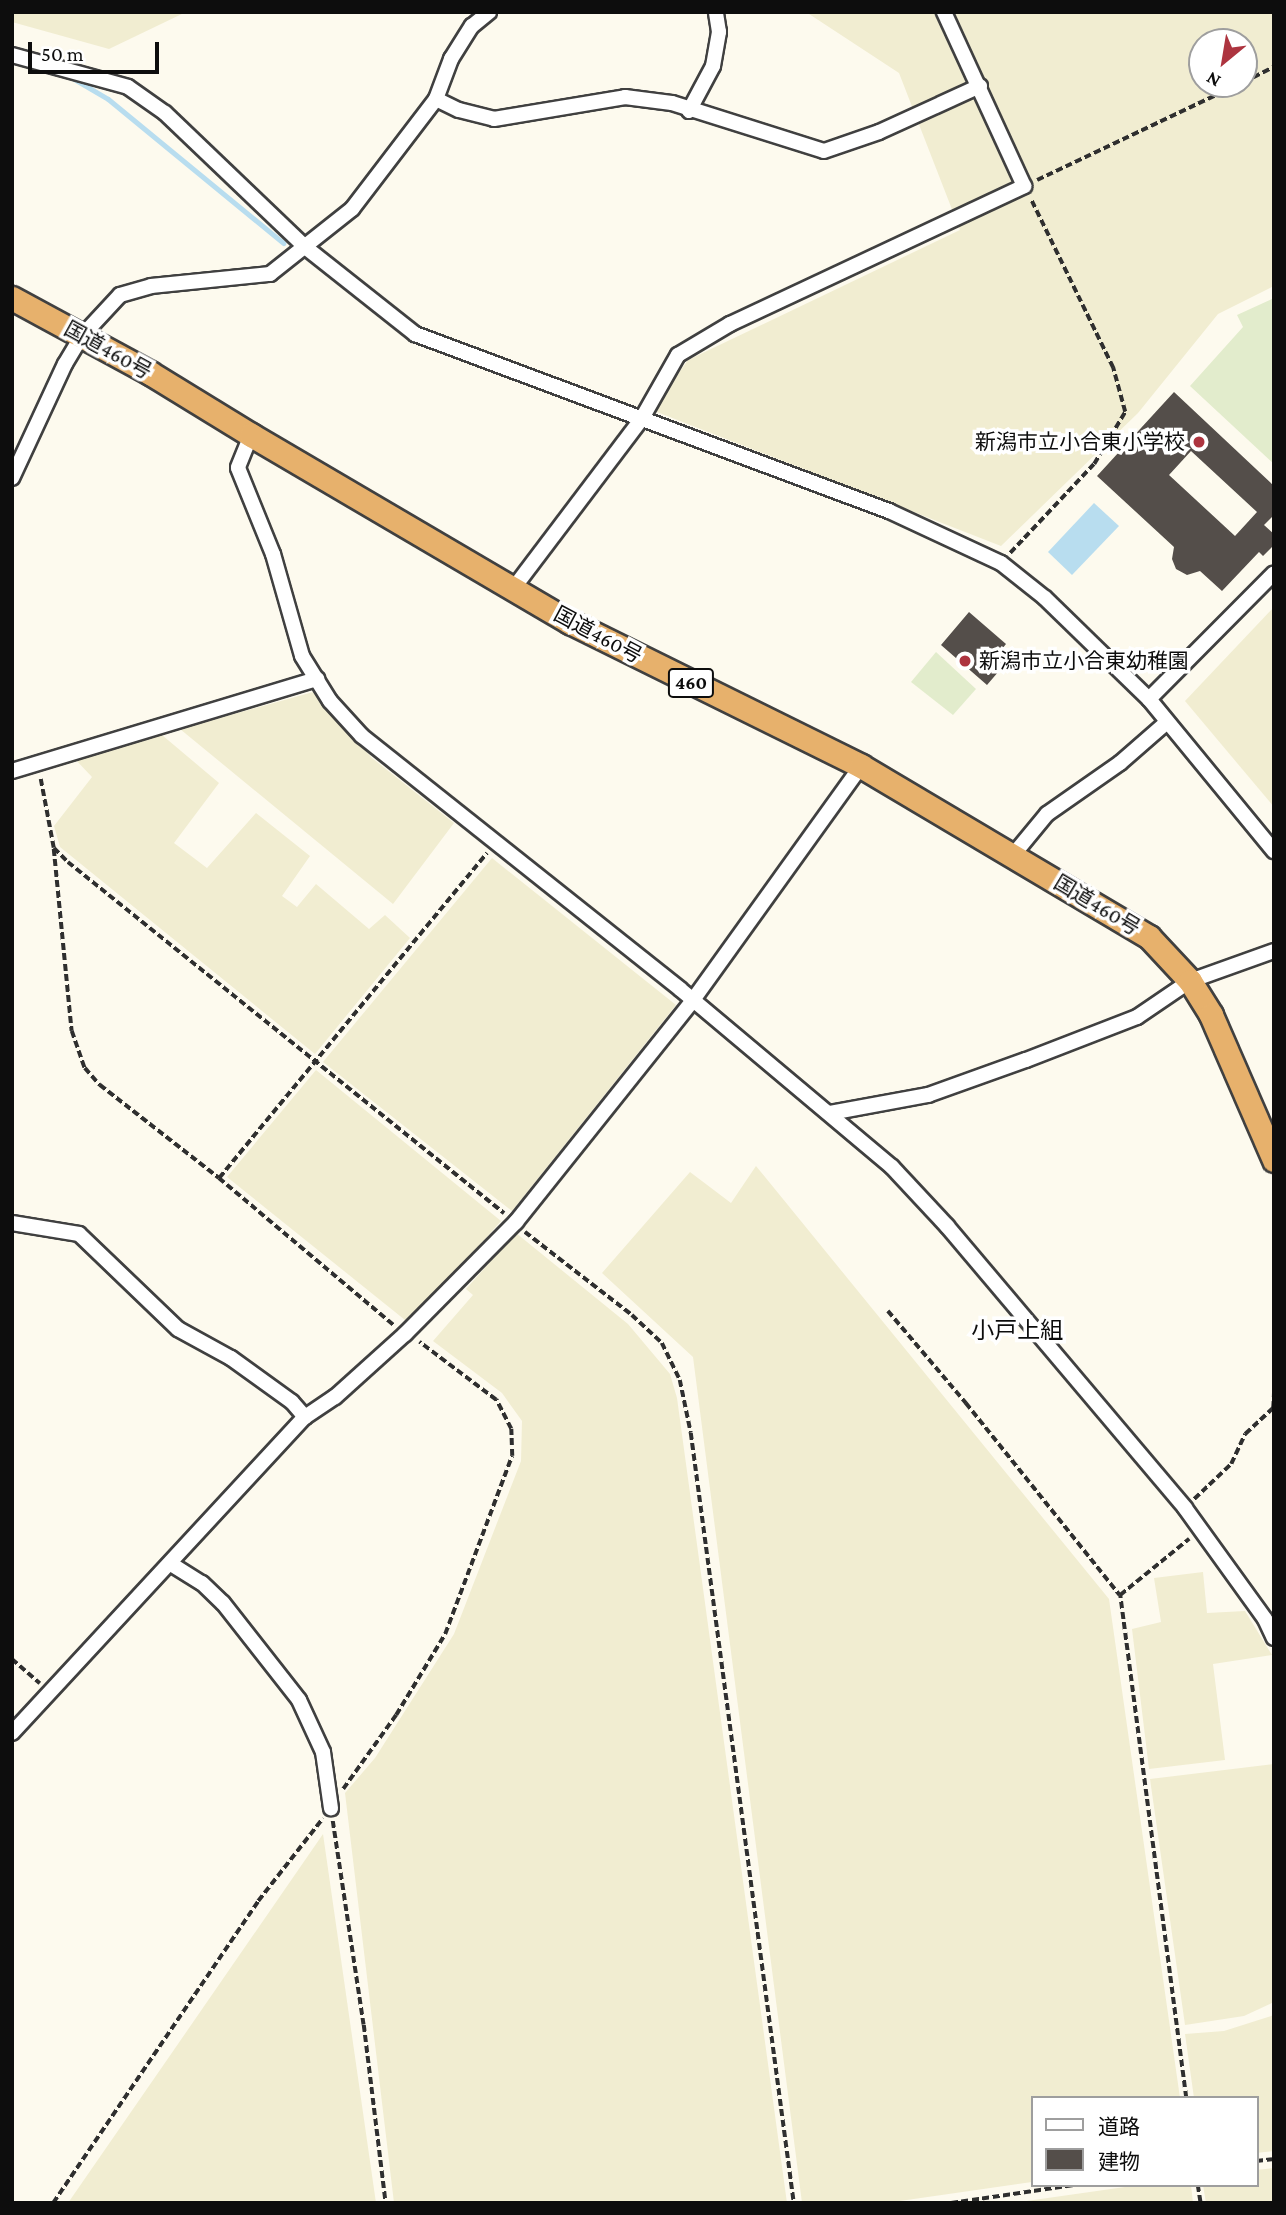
<!DOCTYPE html>
<html>
<head>
<meta charset="utf-8">
<style>
	body { margin:0 }
	#map { position:relative; width:1286px; height:2215px; overflow:hidden; background:#fdfaee; font-family:"Crimson Pro","Noto Sans JP",serif }
	div>[style] { position:absolute }
	[style*='--x'] { left:calc(var(--x)*1px); top:calc(var(--y)*1px); width:calc(var(--w)*1px); rotate:calc(var(--a)*1deg) }
	.farmland>* { inset:0; background:#f1edd1 }
	.pitch>* { inset:0; background:#e2eccc }
	.water>* { inset:0; background:#b8ddef }
	.stream>* { height:5px; margin:-2.5px; padding:0 2.5px; transform-origin:2.5px; border-radius:2.5px; background:#b8ddef }
	.building>* { inset:0; background:#544e4a }
	.path>* { height:3.5px; margin-top:-1.75px; transform-origin:0; background:repeating-linear-gradient(90deg,#2f2f2f 0 7px,transparent 0 10.5px) }
	.roads { filter:drop-shadow(2px 0 #404040) drop-shadow(-2px 0 #404040) drop-shadow(0 2px #404040) drop-shadow(0 -2px #404040) }
	.minor>* { height:14px; margin:-7px; padding:0 7px; transform-origin:7px; border-radius:7px; background:#fff }
	.trunk>* { height:23px; margin:-11.5px; padding:0 11.5px; transform-origin:11.5px; border-radius:11.5px; background:#e7b16c }
	.dots>* { width:19px; height:19px; translate:-50% -50%; box-sizing:border-box; border:4px solid #fff; border-radius:50% }
	span { translate:-50% -50%; white-space:nowrap; text-align:center; line-height:1.15; -webkit-text-stroke:7px #fff; paint-order:stroke }
	.shield-label span { padding:2px 5px; background:#fff; border:2px solid; border-radius:5px; -webkit-text-stroke-width:0 }
	.shield-label { font-size:19px; color:#0d0d0d; font-weight:700 }
	.street-label { font-size:21px; color:#0d0d0d }
	.poi-label { font-size:21px; color:#0d0d0d }
	.right { translate:-100% -50%; text-align:right }
	.left { translate:0 -50%; text-align:left }
	.neighbourhood-label { font-size:23px; color:#0d0d0d }
	.frame { position:absolute; inset:0; border:14px solid #0d0d0d; pointer-events:none }
	.legend { position:absolute; left:1031px; top:2096px; width:228px; height:91px; box-sizing:border-box; background:#fff; border:2px solid #9e9e9e; margin:0; padding:9px 12px; list-style:none; font-size:21px; color:#0d0d0d }
	.legend li { display:flex; align-items:center; gap:14px; height:35px }
	.legend b { width:35px; border:2px solid #9e9e9e }
	.north { position:absolute; left:1188px; top:28px; width:70px; height:70px; box-sizing:border-box; background:#fff; border:2px solid #9e9e9e; border-radius:50%; rotate:210deg; font-size:19px; font-weight:700; line-height:28px; text-align:center; color:#0d0d0d }
	.north::after { content:''; display:block; margin:auto; width:24px; height:32px; background:#ad343f; clip-path:polygon(50% 0,100% 100%,50% 72%,0 100%) }
	.scale { position:absolute; left:28px; top:42px; width:131px; height:32px; box-sizing:border-box; border:4px solid #0d0d0d; border-top:0; padding-left:9px; font-size:21px; line-height:24px; white-space:nowrap; color:#0d0d0d; -webkit-text-stroke:5px #fff; paint-order:stroke }
</style>
</head>
<body>
<div id="map">
	<div class="farmland">
		<div style="clip-path:polygon(12px 12px,186px 12px,109px 49px,12px 22px)"></div>
		<div style="clip-path:polygon(evenodd,806px 12px,1274px 12px,1274px 286px,1218px 314px,1138px 413px,1001px 546px,652px 410px,688px 360px,960px 230px,899px 73px,806px 12px,1202px 42px,1244px 42px,1244px 84px,1202px 84px,1202px 42px)"></div>
		<div style="clip-path:polygon(1274px 607px,1274px 807px,1185px 701px)"></div>
		<div style="clip-path:polygon(313px 692px,372px 758px,454px 823px,393px 904px,180px 729px)"></div>
		<div style="clip-path:polygon(162px 735px,219px 783px,174px 843px,207px 868px,256px 813px,310px 856px,282px 896px,297px 907px,316px 884px,369px 929px,385px 915px,410px 938px,315px 1054px,60px 847px,54px 826px,92px 777px,74px 758px)"></div>
		<div style="clip-path:polygon(492px 858px,676px 1005px,512px 1211px,323px 1062px)"></div>
		<div style="clip-path:polygon(316px 1070px,501px 1221px,449px 1280px,405px 1320px,227px 1177px)"></div>
		<div style="clip-path:polygon(756px 1166px,1109px 1599px,1180px 2098px,1032px 2098px,1032px 2182px,886px 2203px,802px 2203px,693px 1357px,602px 1273px,690px 1172px,731px 1203px)"></div>
		<div style="clip-path:polygon(516px 1233px,628px 1324px,670px 1374px,677px 1398px,787px 2203px,394px 2203px,345px 1793px,375px 1758px,454px 1634px,521px 1461px,522px 1421px,502px 1393px,433px 1341px,473px 1295px,466px 1289px)"></div>
		<div style="clip-path:polygon(1203px 1572px,1207px 1613px,1245px 1611px,1272px 1655px,1213px 1664px,1225px 1760px,1149px 1769px,1132px 1629px,1161px 1622px,1154px 1578px)"></div>
		<div style="clip-path:polygon(1274px 1764px,1274px 2002px,1244px 2016px,1185px 2025px,1150px 1779px)"></div>
		<div style="clip-path:polygon(323px 1834px,376px 2203px,68px 2203px,169px 2057px)"></div>
		<div style="clip-path:polygon(1274px 2015px,1274px 2151px,1256px 2153px,1256px 2098px,1194px 2098px,1185px 2034px,1224px 2031px)"></div>
		<div style="clip-path:polygon(1274px 2168px,1274px 2203px,1206px 2203px,1203px 2185px,1256px 2185px,1256px 2170px)"></div>
		<div style="clip-path:polygon(1139px 2185px,1191px 2185px,1193px 2203px,1012px 2203px)"></div>
	</div>
	<div class="pitch">
		<div style="clip-path:polygon(1274px 298px,1274px 464px,1190px 386px,1243px 327px,1237px 315px)"></div>
		<div style="clip-path:polygon(936px 652px,976px 689px,953px 715px,911px 682px)"></div>
	</div>
	<div class="water">
		<div style="clip-path:polygon(1094px 503px,1119px 526px,1072px 575px,1048px 552px)"></div>
	</div>
	<div class="stream">
		<div style="--x:69;--y:76;--w:45;--a:30.5"></div>
		<div style="--x:108;--y:99;--w:227;--a:39.4"></div>
	</div>
	<div class="building">
		<div style="clip-path:polygon(evenodd,1174px 392px,1274px 486px,1274px 515px,1264px 525px,1274px 534px,1274px 545px,1263px 556px,1259px 552px,1222px 591px,1200px 571px,1187px 575px,1176px 569px,1172px 559px,1174px 547px,1097px 476px,1174px 392px,1191px 451px,1257px 512px,1235px 536px,1169px 475px,1191px 451px)"></div>
		<div style="clip-path:polygon(969px 612px,1006px 644px,1002px 649px,1011px 657px,987px 685px,941px 645px)"></div>
	</div>
	<div class="path">
		<div style="--x:1244;--y:82;--w:34;--a:-27"></div>
		<div style="--x:1037;--y:180;--w:224;--a:-25.4"></div>
		<div style="--x:1010;--y:553;--w:122;--a:-46.7"></div>
		<div style="--x:1094;--y:464;--w:61;--a:-59.2"></div>
		<div style="--x:1125;--y:412;--w:46;--a:-105.3"></div>
		<div style="--x:1113;--y:368;--w:187;--a:-116"></div>
		<div style="--x:41;--y:779;--w:70;--a:79.3"></div>
		<div style="--x:54;--y:848;--w:20;--a:45"></div>
		<div style="--x:68;--y:862;--w:560;--a:38.84"></div>
		<div style="--x:54;--y:849;--w:183;--a:84.4"></div>
		<div style="--x:72;--y:1031;--w:39;--a:71"></div>
		<div style="--x:85;--y:1068;--w:23;--a:49"></div>
		<div style="--x:100;--y:1085;--w:151;--a:38"></div>
		<div style="--x:219;--y:1178;--w:230;--a:40.1"></div>
		<div style="--x:219;--y:1178;--w:421;--a:-50.5"></div>
		<div style="--x:525;--y:1232;--w:135;--a:37.8"></div>
		<div style="--x:632;--y:1315;--w:41;--a:43"></div>
		<div style="--x:662;--y:1343;--w:41;--a:64.1"></div>
		<div style="--x:680;--y:1380;--w:54;--a:78.3"></div>
		<div style="--x:691;--y:1433;--w:777;--a:82.38"></div>
		<div style="--x:888;--y:1311;--w:121;--a:49.7"></div>
		<div style="--x:966;--y:1403;--w:246;--a:51.3"></div>
		<div style="--x:1194;--y:1499;--w:51;--a:-43.4"></div>
		<div style="--x:1231;--y:1464;--w:33;--a:-65"></div>
		<div style="--x:1245;--y:1434;--w:38;--a:-43"></div>
		<div style="--x:1273;--y:1408;--w:18;--a:-87"></div>
		<div style="--x:12;--y:1659;--w:37;--a:41"></div>
		<div style="--x:343;--y:1789;--w:91;--a:-54.4"></div>
		<div style="--x:396;--y:1715;--w:95;--a:-58.8"></div>
		<div style="--x:445;--y:1634;--w:190;--a:-69.4"></div>
		<div style="--x:512;--y:1456;--w:27;--a:-92"></div>
		<div style="--x:511;--y:1429;--w:33;--a:-117"></div>
		<div style="--x:496;--y:1400;--w:96;--a:-143"></div>
		<div style="--x:333;--y:1821;--w:206;--a:81.4"></div>
		<div style="--x:364;--y:2025;--w:179;--a:83"></div>
		<div style="--x:1186;--y:2098;--w:507;--a:-97.48"></div>
		<div style="--x:1120;--y:1595;--w:89;--a:-39.1"></div>
		<div style="--x:1256;--y:2161;--w:18;--a:-6"></div>
		<div style="--x:1198;--y:2185;--w:18;--a:81"></div>
		<div style="--x:53;--y:2203;--w:365;--a:-55.8"></div>
		<div style="--x:258;--y:1901;--w:105;--a:-51.9"></div>
		<div style="--x:951;--y:2203;--w:124;--a:-8.3"></div>
	</div>
	<div class="roads">
		<div class="minor">
			<div style="--x:12;--y:55;--w:120;--a:15.4"></div>
			<div style="--x:128;--y:87;--w:45;--a:35.1"></div>
			<div style="--x:165;--y:113;--w:192;--a:43.7"></div>
			<div style="--x:304;--y:246;--w:142;--a:38.4"></div>
			<div style="--x:415;--y:334;--w:506;--a:20.48"></div>
			<div style="--x:889;--y:511;--w:123;--a:24.9"></div>
			<div style="--x:1001;--y:563;--w:56;--a:38.5"></div>
			<div style="--x:1045;--y:598;--w:145;--a:44.2"></div>
			<div style="--x:1149;--y:699;--w:197;--a:50.6"></div>
			<div style="--x:436;--y:99;--w:25;--a:26"></div>
			<div style="--x:459;--y:110;--w:36;--a:14"></div>
			<div style="--x:494;--y:119;--w:133;--a:-9.5"></div>
			<div style="--x:625;--y:97;--w:47;--a:7.3"></div>
			<div style="--x:672;--y:103;--w:159;--a:17.5"></div>
			<div style="--x:824;--y:151;--w:58;--a:-19.1"></div>
			<div style="--x:879;--y:132;--w:111;--a:-24.5"></div>
			<div style="--x:689;--y:111;--w:51;--a:-61.9"></div>
			<div style="--x:713;--y:66;--w:35;--a:-80"></div>
			<div style="--x:719;--y:32;--w:20;--a:-99"></div>
			<div style="--x:251;--y:435;--w:35;--a:112"></div>
			<div style="--x:238;--y:468;--w:93;--a:67.9"></div>
			<div style="--x:273;--y:554;--w:106;--a:74.1"></div>
			<div style="--x:302;--y:656;--w:53;--a:58.1"></div>
			<div style="--x:330;--y:701;--w:47;--a:47.6"></div>
			<div style="--x:362;--y:736;--w:406;--a:38.5"></div>
			<div style="--x:680;--y:989;--w:277;--a:40"></div>
			<div style="--x:892;--y:1167;--w:81;--a:47"></div>
			<div style="--x:947;--y:1226;--w:369;--a:49.8"></div>
			<div style="--x:1185;--y:1508;--w:137;--a:54.2"></div>
			<div style="--x:1265;--y:1619;--w:21;--a:65"></div>
			<div style="--x:12;--y:478;--w:126;--a:-65.1"></div>
			<div style="--x:65;--y:364;--w:33;--a:-59"></div>
			<div style="--x:82;--y:336;--w:56;--a:-47.2"></div>
			<div style="--x:120;--y:295;--w:32;--a:-16"></div>
			<div style="--x:151;--y:286;--w:120;--a:-5.8"></div>
			<div style="--x:270;--y:274;--w:105;--a:-38.4"></div>
			<div style="--x:352;--y:209;--w:138;--a:-52.6"></div>
			<div style="--x:436;--y:99;--w:43;--a:-69.4"></div>
			<div style="--x:451;--y:59;--w:39;--a:-58"></div>
			<div style="--x:472;--y:26;--w:22;--a:-39"></div>
			<div style="--x:513;--y:589;--w:212;--a:-52.9"></div>
			<div style="--x:641;--y:420;--w:75;--a:-60.4"></div>
			<div style="--x:678;--y:355;--w:61;--a:-30.8"></div>
			<div style="--x:730;--y:324;--w:325;--a:-25.1"></div>
			<div style="--x:1024;--y:186;--w:192;--a:-114.7"></div>
			<div style="--x:1149;--y:699;--w:177;--a:-45.2"></div>
			<div style="--x:12;--y:771;--w:319;--a:-16.8"></div>
			<div style="--x:1014;--y:854;--w:52;--a:-50.5"></div>
			<div style="--x:1047;--y:814;--w:89;--a:-34.9"></div>
			<div style="--x:1120;--y:763;--w:62;--a:-41.1"></div>
			<div style="--x:830;--y:1113;--w:100;--a:-10.4"></div>
			<div style="--x:928;--y:1095;--w:104;--a:-19.7"></div>
			<div style="--x:1026;--y:1060;--w:119;--a:-21.2"></div>
			<div style="--x:1137;--y:1017;--w:64;--a:-34.2"></div>
			<div style="--x:1190;--y:981;--w:89;--a:-19.7"></div>
			<div style="--x:12;--y:1223;--w:68;--a:9.3"></div>
			<div style="--x:79;--y:1234;--w:137;--a:43.8"></div>
			<div style="--x:178;--y:1329;--w:60;--a:28.7"></div>
			<div style="--x:231;--y:1358;--w:75;--a:35.8"></div>
			<div style="--x:292;--y:1402;--w:20;--a:49"></div>
			<div style="--x:171;--y:1564;--w:36;--a:32"></div>
			<div style="--x:202;--y:1583;--w:29;--a:44"></div>
			<div style="--x:223;--y:1603;--w:123;--a:51.9"></div>
			<div style="--x:299;--y:1700;--w:57;--a:65.2"></div>
			<div style="--x:323;--y:1752;--w:57;--a:81.9"></div>
			<div style="--x:12;--y:1733;--w:431;--a:-47.2"></div>
			<div style="--x:305;--y:1417;--w:36;--a:-34"></div>
			<div style="--x:335;--y:1397;--w:94;--a:-42"></div>
			<div style="--x:405;--y:1334;--w:158;--a:-45.3"></div>
			<div style="--x:516;--y:1222;--w:284;--a:-51.4"></div>
			<div style="--x:693;--y:1000;--w:288;--a:-54.3"></div>
		</div>
		<div class="trunk">
			<div style="--x:12;--y:298;--w:157;--a:28.5"></div>
			<div style="--x:150;--y:373;--w:119;--a:31.5"></div>
			<div style="--x:251;--y:435;--w:370;--a:30.4"></div>
			<div style="--x:570;--y:622;--w:325;--a:26.3"></div>
			<div style="--x:861;--y:766;--w:335;--a:30.7"></div>
			<div style="--x:1149;--y:937;--w:60;--a:47"></div>
			<div style="--x:1190;--y:981;--w:40;--a:58"></div>
			<div style="--x:1211;--y:1015;--w:158;--a:66.5"></div>
		</div>
	</div>
	<div class="dots">
		<div style="left:1199px;top:442px;background:#ad343f"></div>
		<div style="left:965px;top:661px;background:#ad343f"></div>
	</div>
	<div class="shield-label">
		<span style="left:691px;top:683px">460</span>
	</div>
	<div class="street-label">
		<span style="left:108px;top:350px;rotate:29deg">国道460号</span>
		<span style="left:598px;top:635px;rotate:28deg">国道460号</span>
		<span style="left:1097px;top:905px;rotate:31deg">国道460号</span>
	</div>
	<div class="poi-label">
		<span class="right" style="left:1185px;top:442px">新潟市立小合東小学校</span>
		<span class="left" style="left:979px;top:661px">新潟市立小合東幼稚園</span>
	</div>
	<div class="neighbourhood-label">
		<span style="left:1017px;top:1330px">小戸上組</span>
	</div>
	<div class="frame"></div>
	<ul class="legend">
	<li><b style="height:9px;background:#fff"></b>道路</li>
	<li><b style="height:19px;background:#544e4a"></b>建物</li>
	</ul>
	<div class="north">N</div>
	<div class="scale">50 m</div>
</div>
</body>
</html>
